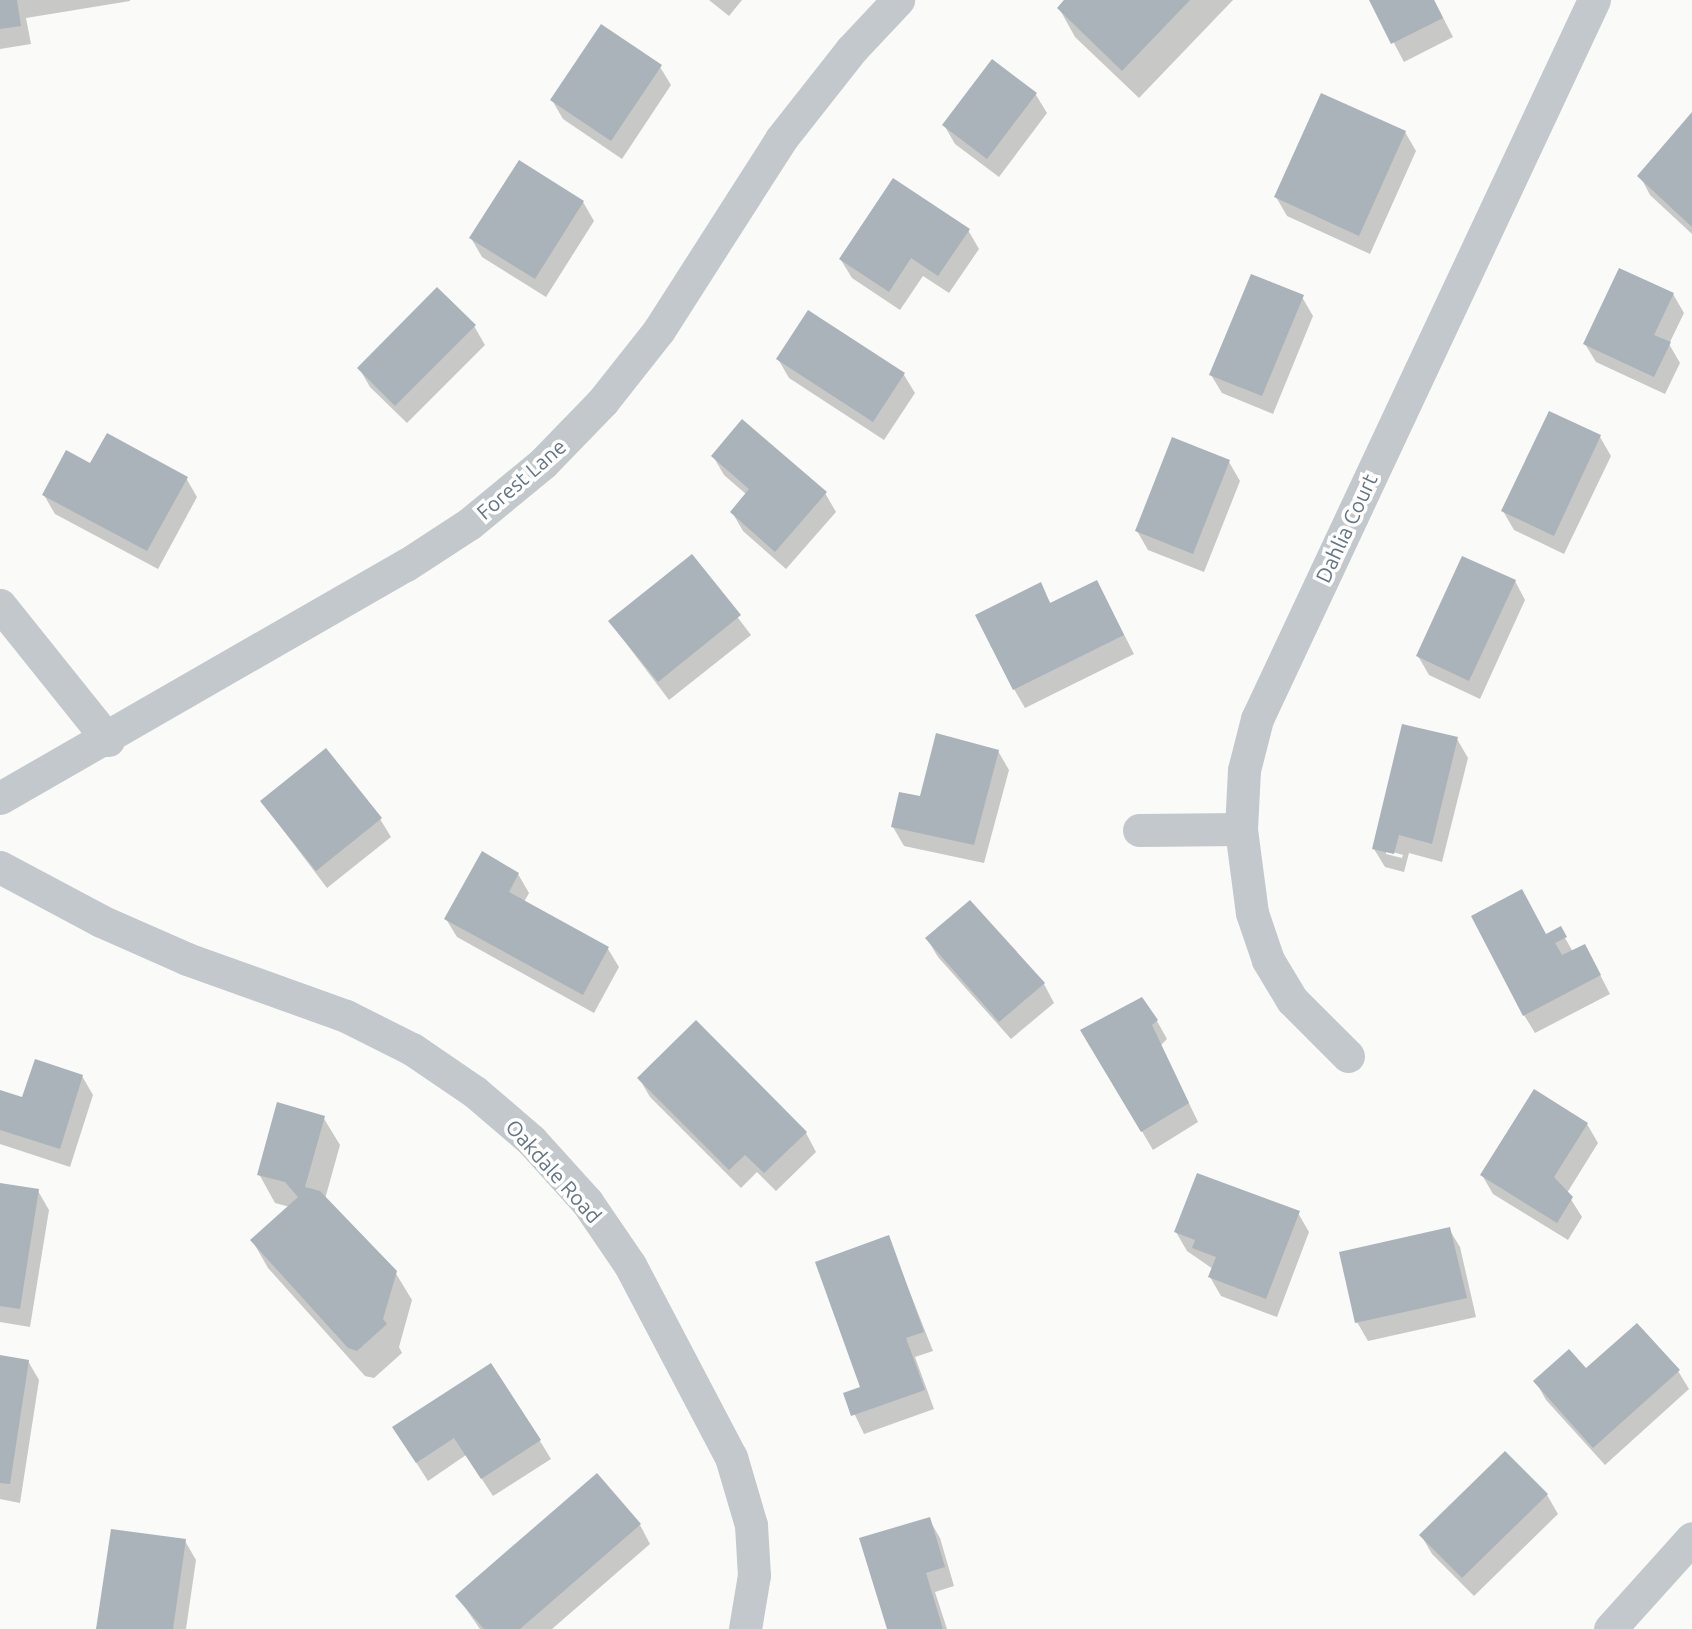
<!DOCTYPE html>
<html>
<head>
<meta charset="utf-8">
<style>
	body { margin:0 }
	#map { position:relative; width:1692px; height:1629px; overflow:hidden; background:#fafaf8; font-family:Ubuntu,sans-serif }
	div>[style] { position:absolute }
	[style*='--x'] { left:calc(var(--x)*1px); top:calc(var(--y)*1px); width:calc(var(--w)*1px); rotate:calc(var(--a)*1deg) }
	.shadow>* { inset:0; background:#0003 }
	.building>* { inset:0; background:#aab3b9 }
	.minor>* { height:33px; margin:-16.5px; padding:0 16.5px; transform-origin:16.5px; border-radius:16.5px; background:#c3c8cc }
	span { translate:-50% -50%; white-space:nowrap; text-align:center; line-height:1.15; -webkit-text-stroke:7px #fff; paint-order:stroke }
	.street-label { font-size:21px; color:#657683 }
</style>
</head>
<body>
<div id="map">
	<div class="shadow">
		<div style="clip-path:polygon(0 0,130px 0,130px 1px,26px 18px,31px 44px,0 49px)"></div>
		<div style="clip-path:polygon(709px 0,742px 0,729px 16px)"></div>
		<div style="clip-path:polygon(1067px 0,1233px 0,1139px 98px,1075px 37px,1059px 8px)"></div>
		<div style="clip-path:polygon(1371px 0,1434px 0,1453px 37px,1404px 62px)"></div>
		<div style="clip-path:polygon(992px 62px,1036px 95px,1047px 113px,999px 177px,955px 144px,944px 125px)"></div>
		<div style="clip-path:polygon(660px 67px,671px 85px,622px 159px,563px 119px,552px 100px)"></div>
		<div style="clip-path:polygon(1692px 115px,1692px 234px,1650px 195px,1640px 176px)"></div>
		<div style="clip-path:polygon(1405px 132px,1416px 151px,1370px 254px,1287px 216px,1276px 197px)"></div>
		<div style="clip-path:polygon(583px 202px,594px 221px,546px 297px,482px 257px,471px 238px)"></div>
		<div style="clip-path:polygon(968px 230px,979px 249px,949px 293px,923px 276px,900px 310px,852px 278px,841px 260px)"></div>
		<div style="clip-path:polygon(1673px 294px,1684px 313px,1669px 344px,1680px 363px,1665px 394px,1596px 362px,1585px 344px)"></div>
		<div style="clip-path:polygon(1302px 297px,1313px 316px,1273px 414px,1222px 393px,1211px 375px)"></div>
		<div style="clip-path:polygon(474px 326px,485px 345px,407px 423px,370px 387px,359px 368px)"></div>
		<div style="clip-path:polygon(778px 359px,904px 375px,915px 393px,884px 440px,789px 378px)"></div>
		<div style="clip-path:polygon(1550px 413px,1600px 437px,1611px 456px,1564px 554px,1514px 530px,1503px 511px)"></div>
		<div style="clip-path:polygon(713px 456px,825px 493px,836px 512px,786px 569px,743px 531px,732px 512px,747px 495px,724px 475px)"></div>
		<div style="clip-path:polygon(1229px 462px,1240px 481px,1204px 572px,1148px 550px,1137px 531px)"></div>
		<div style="clip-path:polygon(91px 466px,186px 478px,197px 497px,158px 569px,55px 514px,44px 495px)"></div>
		<div style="clip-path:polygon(692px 557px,751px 635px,669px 700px,610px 622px)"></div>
		<div style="clip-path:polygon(1515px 581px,1525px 600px,1480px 699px,1429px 675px,1418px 656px)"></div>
		<div style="clip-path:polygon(1040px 585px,1051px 604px,1107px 601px,1134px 654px,1025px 708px,1014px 689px)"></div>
		<div style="clip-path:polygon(evenodd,1457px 739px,1468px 758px,1442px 862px,1409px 853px,1404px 872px,1385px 867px,1374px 849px,1457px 739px,1386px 850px,1403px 855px,1402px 858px,1386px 854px,1386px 850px)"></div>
		<div style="clip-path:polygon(998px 751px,1009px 770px,984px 863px,904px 846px,893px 827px,922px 798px)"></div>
		<div style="clip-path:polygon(262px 802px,380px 819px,391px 837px,327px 888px)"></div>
		<div style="clip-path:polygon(518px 874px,529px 893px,524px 902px,608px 949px,619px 967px,594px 1013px,457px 937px,446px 919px)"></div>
		<div style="clip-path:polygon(970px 902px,1044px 984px,1054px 1003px,1011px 1039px,938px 957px,927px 939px)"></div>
		<div style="clip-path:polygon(1560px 929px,1573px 952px,1595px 965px,1610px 994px,1535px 1033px,1524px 1015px,1546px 936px)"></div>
		<div style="clip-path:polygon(1157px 1021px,1167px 1039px,1161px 1045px,1198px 1122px,1153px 1150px,1082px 1030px)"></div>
		<div style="clip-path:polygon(82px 1076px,93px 1095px,70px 1167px,0 1144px,0 1092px,24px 1100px)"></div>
		<div style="clip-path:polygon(639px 1078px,806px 1133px,816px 1152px,776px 1191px,757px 1172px,741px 1188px,650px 1097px)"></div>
		<div style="clip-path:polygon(323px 1117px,340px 1145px,325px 1199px,395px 1272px,412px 1300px,399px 1347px,402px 1353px,374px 1378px,365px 1376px,268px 1268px,252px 1240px,290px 1207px,275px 1203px,259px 1174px)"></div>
		<div style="clip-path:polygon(1587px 1124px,1598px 1143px,1567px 1193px,1582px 1217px,1568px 1240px,1493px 1194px,1482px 1175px)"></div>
		<div style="clip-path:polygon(0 1185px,38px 1191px,49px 1210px,30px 1327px,0 1322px)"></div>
		<div style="clip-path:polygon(1298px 1213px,1309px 1232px,1277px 1317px,1221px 1296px,1210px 1277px,1213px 1269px,1187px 1251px,1176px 1232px)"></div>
		<div style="clip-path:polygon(1449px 1229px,1460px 1247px,1476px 1317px,1368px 1341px,1357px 1322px)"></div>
		<div style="clip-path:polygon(888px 1237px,933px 1351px,915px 1357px,934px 1409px,864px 1434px,845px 1394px,862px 1388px)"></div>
		<div style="clip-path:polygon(0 1357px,28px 1361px,39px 1380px,20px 1503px,0 1499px)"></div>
		<div style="clip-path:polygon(1586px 1371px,1678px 1371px,1689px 1389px,1605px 1465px,1546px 1400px,1536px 1382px)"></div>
		<div style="clip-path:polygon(394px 1428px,540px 1441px,551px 1459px,493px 1496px,466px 1455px,428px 1481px)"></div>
		<div style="clip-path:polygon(1505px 1453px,1547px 1495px,1558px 1514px,1474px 1596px,1432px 1554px,1421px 1535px)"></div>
		<div style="clip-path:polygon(929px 1519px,940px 1538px,954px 1586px,935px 1592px,947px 1629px,888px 1629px)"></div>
		<div style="clip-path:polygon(640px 1525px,650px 1544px,552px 1629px,480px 1629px,457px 1596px)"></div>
		<div style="clip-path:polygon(185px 1541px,196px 1560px,186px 1629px,98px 1629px)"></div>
	</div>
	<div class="building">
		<div style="clip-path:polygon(0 0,17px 0,21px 26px,0 29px)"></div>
		<div style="clip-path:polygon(1064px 0,1190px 0,1122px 71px,1057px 8px)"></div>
		<div style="clip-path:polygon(1369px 0,1434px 0,1443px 18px,1391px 44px)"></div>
		<div style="clip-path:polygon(601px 24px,662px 65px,611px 141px,550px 100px)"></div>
		<div style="clip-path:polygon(992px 59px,1037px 93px,987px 159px,942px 125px)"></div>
		<div style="clip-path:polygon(1321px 93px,1406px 131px,1359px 236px,1274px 197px)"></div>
		<div style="clip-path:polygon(1692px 112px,1692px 227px,1637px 176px)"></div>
		<div style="clip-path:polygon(519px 160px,584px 201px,535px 279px,469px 238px)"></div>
		<div style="clip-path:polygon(893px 178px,970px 229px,938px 276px,911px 258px,889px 292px,839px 259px)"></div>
		<div style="clip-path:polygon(1619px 268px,1674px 293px,1654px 335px,1671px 342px,1654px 377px,1583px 344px)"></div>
		<div style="clip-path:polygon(1251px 274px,1304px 295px,1262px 396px,1209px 375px)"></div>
		<div style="clip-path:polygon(437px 287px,476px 325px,395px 406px,357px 368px)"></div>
		<div style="clip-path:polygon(808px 310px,905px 373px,873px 422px,776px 359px)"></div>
		<div style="clip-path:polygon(1549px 411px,1601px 435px,1554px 536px,1501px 511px)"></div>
		<div style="clip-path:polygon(742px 419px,827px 492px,775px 552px,730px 512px,749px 489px,711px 456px)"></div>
		<div style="clip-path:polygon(107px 433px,188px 477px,147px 551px,42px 495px,66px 450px,90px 463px)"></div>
		<div style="clip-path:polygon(1172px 437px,1230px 460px,1193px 554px,1135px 531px)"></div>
		<div style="clip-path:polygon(692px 554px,741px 615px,658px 682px,608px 621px)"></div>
		<div style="clip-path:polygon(1462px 556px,1516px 580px,1469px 681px,1416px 656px)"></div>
		<div style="clip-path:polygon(1097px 580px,1124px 635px,1013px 690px,975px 615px,1041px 582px,1050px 603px)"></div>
		<div style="clip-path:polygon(1402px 724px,1458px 737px,1432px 844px,1399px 835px,1394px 854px,1372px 849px)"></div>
		<div style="clip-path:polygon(936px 733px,999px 750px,974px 845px,891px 827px,899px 792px,920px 796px)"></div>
		<div style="clip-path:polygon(326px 748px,382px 818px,316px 871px,260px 801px)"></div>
		<div style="clip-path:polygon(482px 851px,519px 873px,509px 892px,609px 947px,583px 995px,444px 919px)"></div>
		<div style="clip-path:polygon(1522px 889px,1546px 934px,1561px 926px,1567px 937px,1555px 943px,1562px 955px,1585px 944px,1601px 975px,1523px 1016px,1471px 916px)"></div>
		<div style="clip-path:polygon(970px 900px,1045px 983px,999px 1022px,925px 938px)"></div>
		<div style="clip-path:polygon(1142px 997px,1158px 1020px,1152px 1025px,1189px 1103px,1141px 1132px,1080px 1030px)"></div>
		<div style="clip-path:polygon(696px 1020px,807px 1132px,764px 1173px,745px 1155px,729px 1170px,637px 1078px)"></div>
		<div style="clip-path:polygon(35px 1059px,83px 1075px,60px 1149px,0 1130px,0 1090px,22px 1097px)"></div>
		<div style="clip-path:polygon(1534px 1089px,1588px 1123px,1554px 1177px,1573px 1197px,1557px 1223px,1480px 1175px)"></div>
		<div style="clip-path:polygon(277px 1102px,325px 1116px,305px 1187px,320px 1191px,397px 1271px,383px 1319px,387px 1324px,357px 1351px,348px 1348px,250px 1240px,298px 1197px,285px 1182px,257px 1175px)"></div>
		<div style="clip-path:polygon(1197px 1173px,1300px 1211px,1266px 1299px,1208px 1277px,1216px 1257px,1192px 1248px,1195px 1240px,1174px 1232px)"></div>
		<div style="clip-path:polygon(0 1183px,39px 1189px,20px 1309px,0 1306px)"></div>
		<div style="clip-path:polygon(1450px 1227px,1467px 1298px,1355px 1323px,1339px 1252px)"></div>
		<div style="clip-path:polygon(889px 1235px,924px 1332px,906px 1338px,925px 1390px,851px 1416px,843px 1393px,860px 1387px,815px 1262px)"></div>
		<div style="clip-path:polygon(1637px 1323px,1680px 1370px,1593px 1448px,1533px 1381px,1569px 1349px,1586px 1368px)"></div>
		<div style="clip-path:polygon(0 1355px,29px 1360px,10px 1484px,0 1483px)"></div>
		<div style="clip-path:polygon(491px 1363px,541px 1440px,481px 1479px,454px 1438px,416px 1463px,392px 1427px)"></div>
		<div style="clip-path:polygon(1505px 1451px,1548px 1494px,1462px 1578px,1419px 1535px)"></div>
		<div style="clip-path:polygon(597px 1473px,641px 1524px,520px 1629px,484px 1629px,455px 1596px)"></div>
		<div style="clip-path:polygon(930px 1517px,945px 1567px,926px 1573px,943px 1629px,887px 1629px,859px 1538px)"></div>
		<div style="clip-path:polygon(111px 1529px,186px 1539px,173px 1629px,96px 1629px)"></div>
	</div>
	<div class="minor">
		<div style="--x:0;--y:605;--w:173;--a:51.3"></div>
		<div style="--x:0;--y:798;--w:468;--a:-29.9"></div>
		<div style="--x:406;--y:565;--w:75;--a:-33.1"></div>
		<div style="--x:469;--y:524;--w:96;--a:-39.5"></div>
		<div style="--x:543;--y:463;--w:86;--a:-45.9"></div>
		<div style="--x:603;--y:401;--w:90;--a:-51.7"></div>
		<div style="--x:659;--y:330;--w:227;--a:-57.4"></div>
		<div style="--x:781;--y:139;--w:113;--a:-51.8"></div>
		<div style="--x:851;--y:50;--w:69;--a:-46.8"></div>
		<div style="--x:1139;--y:830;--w:102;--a:-0.6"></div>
		<div style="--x:0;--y:867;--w:115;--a:28.1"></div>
		<div style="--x:101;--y:921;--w:94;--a:23.8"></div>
		<div style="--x:187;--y:959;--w:169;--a:19.7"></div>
		<div style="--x:346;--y:1016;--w:74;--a:26.6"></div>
		<div style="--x:412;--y:1049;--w:76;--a:34.3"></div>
		<div style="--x:475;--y:1092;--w:74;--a:40.6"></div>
		<div style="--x:531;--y:1140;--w:84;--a:47.9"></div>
		<div style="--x:587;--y:1202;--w:76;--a:55.7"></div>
		<div style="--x:630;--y:1265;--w:217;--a:62.3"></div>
		<div style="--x:731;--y:1457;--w:71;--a:73.6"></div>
		<div style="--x:751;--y:1525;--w:50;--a:86.6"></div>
		<div style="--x:754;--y:1575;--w:55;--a:99.5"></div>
		<div style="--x:1348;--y:1056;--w:79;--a:-135"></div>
		<div style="--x:1292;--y:1000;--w:47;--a:-121"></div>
		<div style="--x:1268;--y:960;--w:50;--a:-108.8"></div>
		<div style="--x:1252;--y:913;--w:85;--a:-97.5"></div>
		<div style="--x:1241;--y:829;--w:59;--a:-87.1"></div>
		<div style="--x:1244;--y:770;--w:53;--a:-75.7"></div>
		<div style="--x:1257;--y:719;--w:794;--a:-64.89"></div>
		<div style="--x:1610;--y:1629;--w:122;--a:-48"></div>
	</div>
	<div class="street-label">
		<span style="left:521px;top:479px;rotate:-41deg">Forest Lane</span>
		<span style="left:1346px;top:528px;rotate:-65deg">Dahlia Court</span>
		<span style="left:554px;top:1171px;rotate:48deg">Oakdale Road</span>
	</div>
</div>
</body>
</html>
